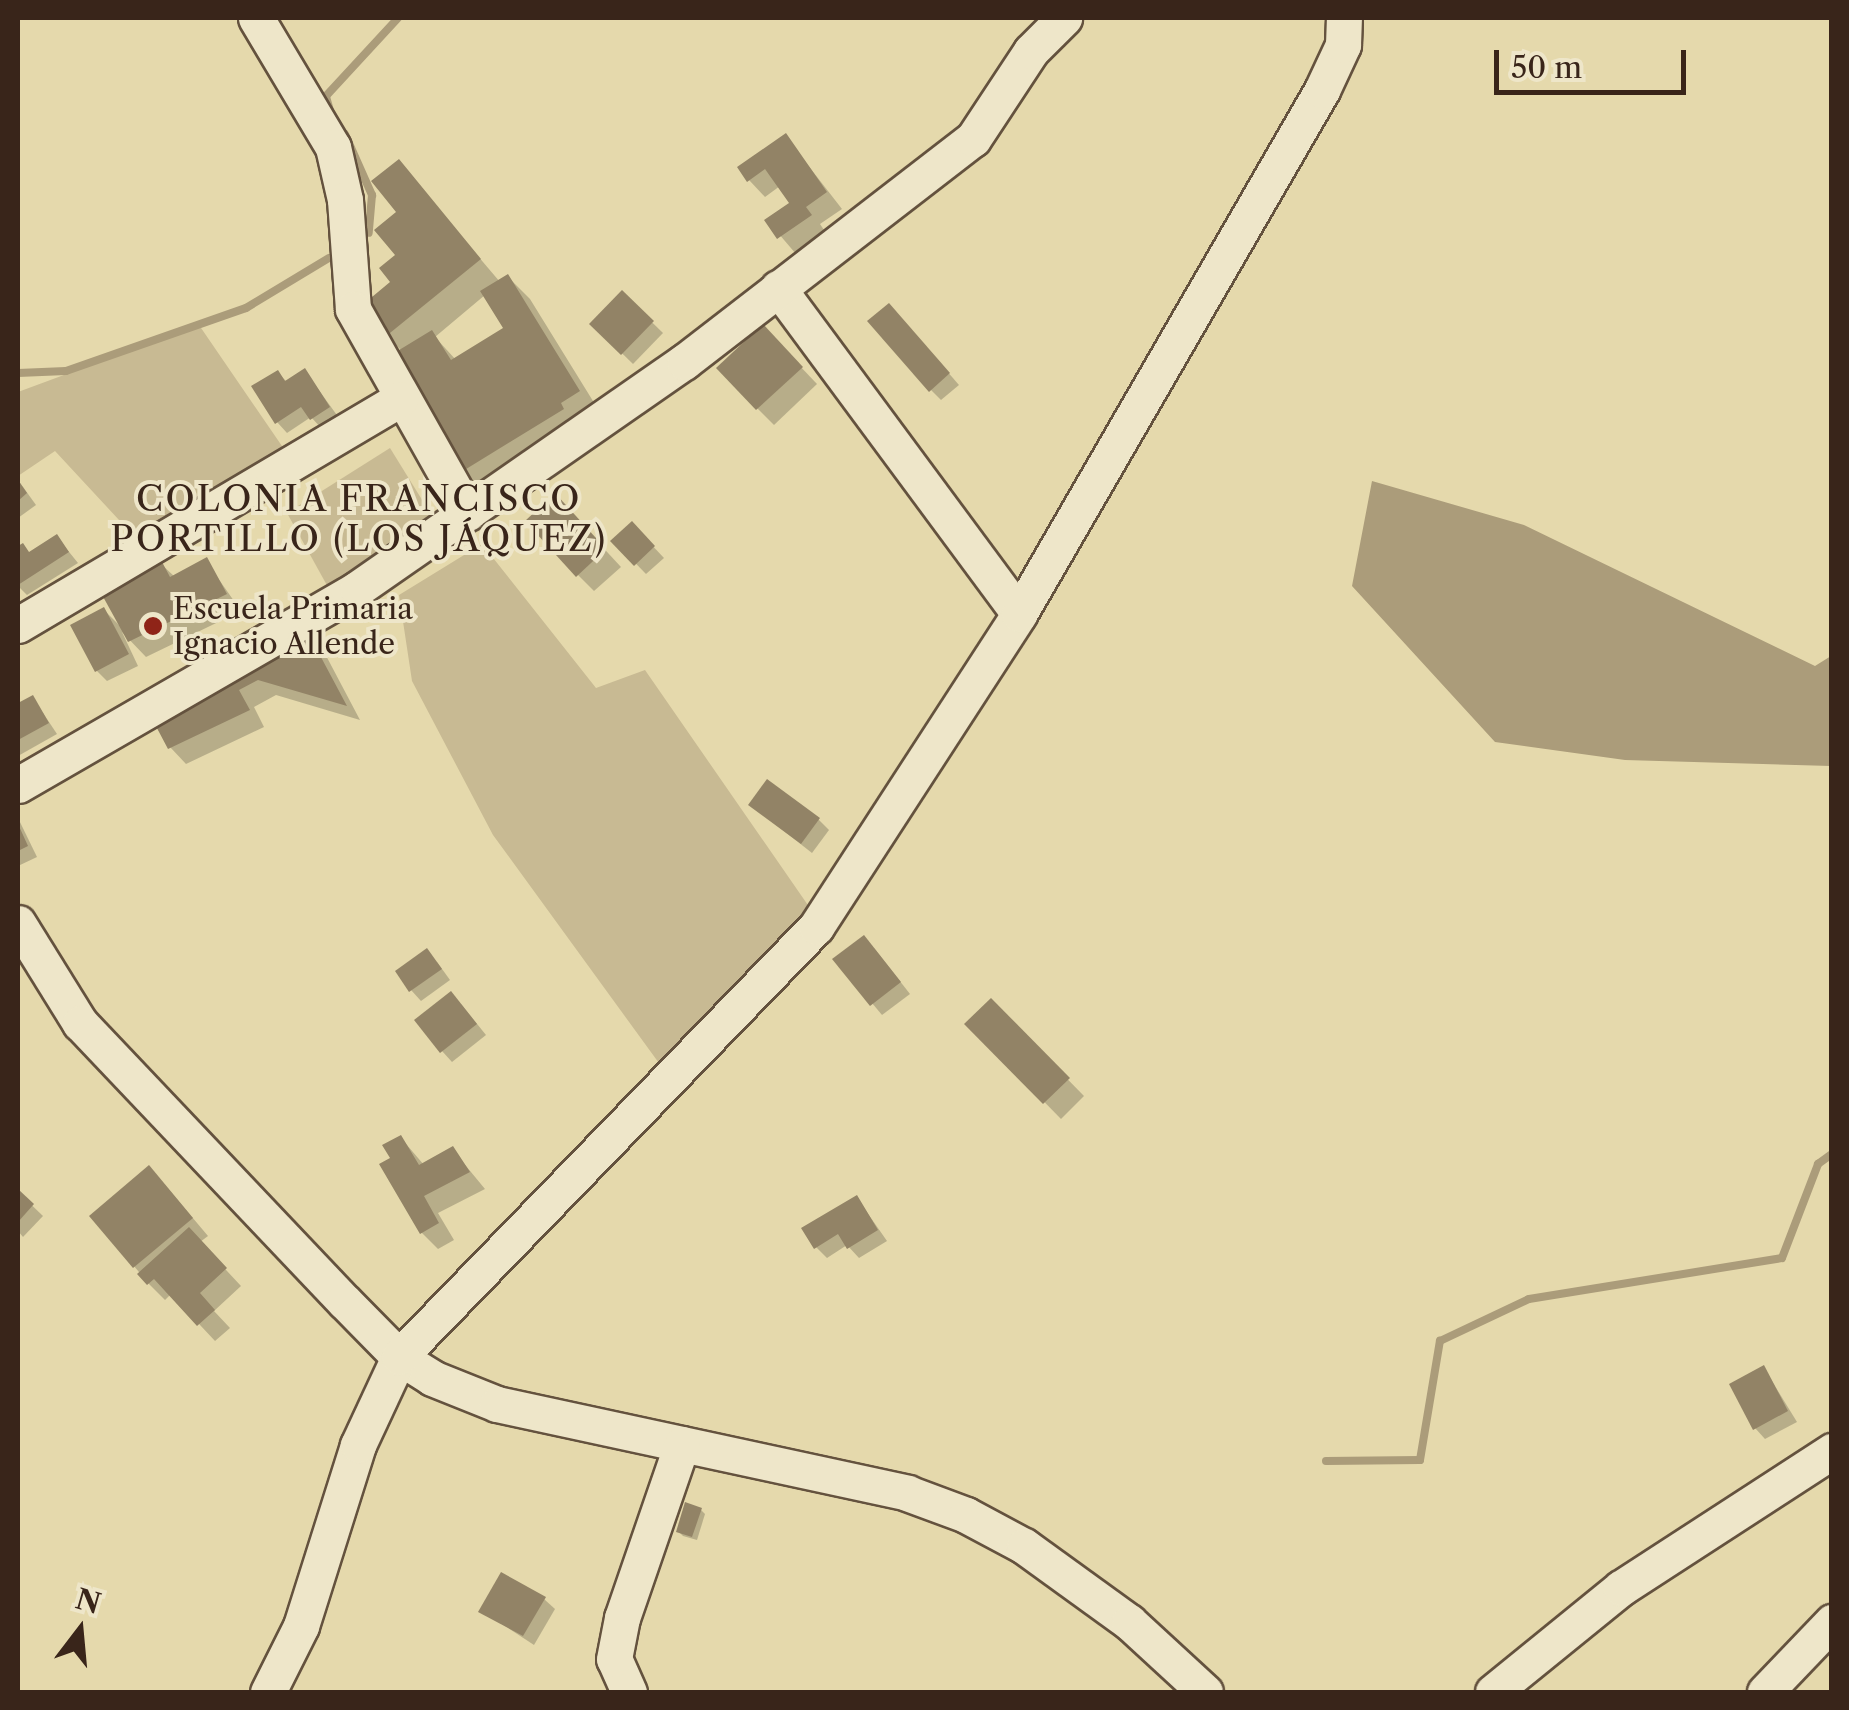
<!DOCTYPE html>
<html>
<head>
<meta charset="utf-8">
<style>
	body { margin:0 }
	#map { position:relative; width:1849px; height:1710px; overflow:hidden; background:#e5d9ac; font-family:"Libre Caslon Text",serif }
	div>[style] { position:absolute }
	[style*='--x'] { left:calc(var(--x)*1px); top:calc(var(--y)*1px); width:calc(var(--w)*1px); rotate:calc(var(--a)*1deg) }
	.green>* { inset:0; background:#c8ba93 }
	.water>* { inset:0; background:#ab9c7a }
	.shadow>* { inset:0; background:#0003 }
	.stream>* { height:8px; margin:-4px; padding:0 4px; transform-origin:4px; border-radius:4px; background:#ab9c7a }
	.building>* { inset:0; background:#928366 }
	.roads { filter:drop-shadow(2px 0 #64523e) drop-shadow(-2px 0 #64523e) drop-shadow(0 2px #64523e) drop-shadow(0 -2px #64523e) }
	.minor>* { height:35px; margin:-17.5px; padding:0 17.5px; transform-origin:17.5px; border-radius:17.5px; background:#eee6c9 }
	.dots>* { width:28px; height:28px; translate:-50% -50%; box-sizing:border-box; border:5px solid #eee6c9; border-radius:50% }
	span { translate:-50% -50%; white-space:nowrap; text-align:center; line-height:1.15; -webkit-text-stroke:8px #eee6c9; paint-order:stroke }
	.poi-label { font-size:30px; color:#39251a }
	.left { translate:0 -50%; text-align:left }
	.quarter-label { font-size:35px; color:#39251a; letter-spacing:2.5px }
	.frame { position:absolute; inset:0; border:20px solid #39251a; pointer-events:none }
	.north { position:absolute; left:30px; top:1580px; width:100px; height:100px; -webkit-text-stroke:8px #eee6c9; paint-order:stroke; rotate:16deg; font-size:28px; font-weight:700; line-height:40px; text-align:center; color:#39251a }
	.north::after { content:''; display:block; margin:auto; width:35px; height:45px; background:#39251a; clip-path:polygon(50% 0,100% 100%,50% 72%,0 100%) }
	.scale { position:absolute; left:1494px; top:50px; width:192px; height:45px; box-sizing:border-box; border:5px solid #39251a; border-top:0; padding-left:12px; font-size:30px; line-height:35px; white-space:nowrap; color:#39251a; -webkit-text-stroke:8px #eee6c9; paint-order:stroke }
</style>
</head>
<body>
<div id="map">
	<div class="green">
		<div style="clip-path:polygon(199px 325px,284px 449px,132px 534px,55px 451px,18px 476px,18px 392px)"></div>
		<div style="clip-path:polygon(390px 448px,437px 524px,329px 589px,287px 513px)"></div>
		<div style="clip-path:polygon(482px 544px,596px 688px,645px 670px,812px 911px,664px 1070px,493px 835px,412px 681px,399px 595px)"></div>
	</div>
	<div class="water">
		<div style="clip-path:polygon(1372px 481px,1524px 525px,1815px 666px,1831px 656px,1831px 766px,1625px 760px,1495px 742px,1352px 586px)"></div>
	</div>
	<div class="shadow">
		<div style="clip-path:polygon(786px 137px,842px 209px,820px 224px,826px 233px,796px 254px,767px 220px,792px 203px,780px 186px,765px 197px,749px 180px)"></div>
		<div style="clip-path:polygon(evenodd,398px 162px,500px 282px,508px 277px,530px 299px,601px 414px,482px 494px,460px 472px,402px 351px,387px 336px,399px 255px,398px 162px,485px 295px,506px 329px,456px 360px,435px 337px,485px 295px)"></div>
		<div style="clip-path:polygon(622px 293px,663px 333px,633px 364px,592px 324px)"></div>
		<div style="clip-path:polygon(899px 316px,959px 385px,941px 400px,931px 390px)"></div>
		<div style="clip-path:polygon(779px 344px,817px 384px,774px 425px,757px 408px)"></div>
		<div style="clip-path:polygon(305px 371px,339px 418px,322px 429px,311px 417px,287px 433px,277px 422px,278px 373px,287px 382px)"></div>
		<div style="clip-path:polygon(18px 480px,36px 505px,18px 518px)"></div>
		<div style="clip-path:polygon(571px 513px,621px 567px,594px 591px,578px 575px)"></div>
		<div style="clip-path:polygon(632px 524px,664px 558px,646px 574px,614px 541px)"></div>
		<div style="clip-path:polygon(57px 537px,78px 563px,27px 595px,18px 586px,18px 549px,31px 554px)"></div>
		<div style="clip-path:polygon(206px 561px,241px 611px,146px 657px,122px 632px,138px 666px,107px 681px,97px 671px,104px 610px,122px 628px,161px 564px,175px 577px)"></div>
		<div style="clip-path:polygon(306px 632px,322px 648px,360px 720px,276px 695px,254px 707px,264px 727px,186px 764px,170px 747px)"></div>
		<div style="clip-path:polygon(33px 698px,57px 734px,18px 756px,18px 706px)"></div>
		<div style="clip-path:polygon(751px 805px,819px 820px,829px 830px,812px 853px)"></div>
		<div style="clip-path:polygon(18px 818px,37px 857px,18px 866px)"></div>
		<div style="clip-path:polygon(874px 948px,910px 994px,882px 1015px,836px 960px)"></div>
		<div style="clip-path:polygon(437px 962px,450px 980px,421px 1001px,411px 990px)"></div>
		<div style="clip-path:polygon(991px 1001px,1084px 1096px,1061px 1119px,968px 1024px)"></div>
		<div style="clip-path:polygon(461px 1004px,486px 1035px,452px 1062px,442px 1051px)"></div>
		<div style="clip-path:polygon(401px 1138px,424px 1165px,452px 1149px,485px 1189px,438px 1213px,454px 1240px,438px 1249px,422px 1233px)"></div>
		<div style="clip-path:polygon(165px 1185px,208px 1236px,200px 1242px,241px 1286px,214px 1311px,230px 1328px,215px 1341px,171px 1294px,165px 1300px,149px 1284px,92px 1216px)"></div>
		<div style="clip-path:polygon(18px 1192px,43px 1216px,23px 1237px,18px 1231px)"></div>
		<div style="clip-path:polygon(857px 1198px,887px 1241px,859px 1258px,847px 1245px,827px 1258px,816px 1247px)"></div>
		<div style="clip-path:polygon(1764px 1368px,1797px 1422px,1765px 1439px,1755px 1428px)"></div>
		<div style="clip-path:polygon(701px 1510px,705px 1514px,697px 1540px,683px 1536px,679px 1532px)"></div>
		<div style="clip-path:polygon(544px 1599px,555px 1609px,534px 1645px,482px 1611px)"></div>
	</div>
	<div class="stream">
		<div style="--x:331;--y:114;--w:19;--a:-106"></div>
		<div style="--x:326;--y:96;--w:106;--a:-47.3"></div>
		<div style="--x:345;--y:134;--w:67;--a:66.1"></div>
		<div style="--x:372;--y:195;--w:38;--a:95"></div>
		<div style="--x:18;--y:373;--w:48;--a:-2.4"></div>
		<div style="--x:66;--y:371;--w:191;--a:-19.3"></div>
		<div style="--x:246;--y:308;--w:97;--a:-31.1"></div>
		<div style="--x:1326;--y:1461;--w:94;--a:-0.6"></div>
		<div style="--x:1420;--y:1460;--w:121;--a:-80.5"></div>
		<div style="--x:1440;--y:1341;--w:98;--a:-25.3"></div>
		<div style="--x:1529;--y:1299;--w:256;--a:-9.2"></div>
		<div style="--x:1782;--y:1258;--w:101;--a:-69"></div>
		<div style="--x:1818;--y:1164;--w:17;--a:-36"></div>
	</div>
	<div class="building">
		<div style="clip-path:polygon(786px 133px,827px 192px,806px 207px,812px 215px,777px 239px,764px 220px,789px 203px,765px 169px,747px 182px,737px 167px)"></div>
		<div style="clip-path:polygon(399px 159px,481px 259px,385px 337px,360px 307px,390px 282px,379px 268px,395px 255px,374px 230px,396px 212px,371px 181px)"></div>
		<div style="clip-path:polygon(508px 274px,580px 391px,561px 403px,564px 409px,458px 474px,386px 358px,432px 330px,451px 360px,503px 328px,480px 291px)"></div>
		<div style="clip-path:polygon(622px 290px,654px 321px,621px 355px,589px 324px)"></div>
		<div style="clip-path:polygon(889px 303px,950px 373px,929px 392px,867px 321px)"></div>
		<div style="clip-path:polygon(763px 324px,803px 367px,756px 410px,716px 368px)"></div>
		<div style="clip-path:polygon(305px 368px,330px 407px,310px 420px,301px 407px,275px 424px,251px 386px,278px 370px,285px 381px)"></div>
		<div style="clip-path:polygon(18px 480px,27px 493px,18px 501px)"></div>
		<div style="clip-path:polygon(555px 493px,606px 549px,576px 577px,525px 521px)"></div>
		<div style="clip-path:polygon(632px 521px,655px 546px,634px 566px,610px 541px)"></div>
		<div style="clip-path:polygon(57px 534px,69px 552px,18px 585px,18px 546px,23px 543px,29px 552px)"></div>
		<div style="clip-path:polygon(207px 557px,227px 594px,128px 642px,101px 593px,161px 560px,170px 577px)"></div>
		<div style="clip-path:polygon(104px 607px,129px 654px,95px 672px,70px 625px)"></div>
		<div style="clip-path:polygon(306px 629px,347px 706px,258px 680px,239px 690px,250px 710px,168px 749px,149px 713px)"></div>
		<div style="clip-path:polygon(33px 695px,49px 723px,18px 740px,18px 703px)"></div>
		<div style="clip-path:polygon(767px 779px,820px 818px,801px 844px,748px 805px)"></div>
		<div style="clip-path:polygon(18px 824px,28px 846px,18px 851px)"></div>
		<div style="clip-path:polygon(864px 935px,901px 982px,870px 1006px,832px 959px)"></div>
		<div style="clip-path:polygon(427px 948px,442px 969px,409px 992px,395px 971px)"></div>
		<div style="clip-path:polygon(451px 991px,477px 1024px,440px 1053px,414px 1020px)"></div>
		<div style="clip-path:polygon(991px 998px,1070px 1078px,1043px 1104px,964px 1024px)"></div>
		<div style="clip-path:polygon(401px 1135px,419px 1165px,453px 1146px,470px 1172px,424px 1196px,439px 1223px,420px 1234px,379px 1164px,390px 1158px,382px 1145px)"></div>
		<div style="clip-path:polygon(149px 1165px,193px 1218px,133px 1268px,89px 1216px)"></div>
		<div style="clip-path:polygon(18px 1189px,34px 1204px,18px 1222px)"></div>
		<div style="clip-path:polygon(857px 1195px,878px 1230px,847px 1249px,838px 1234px,814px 1249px,801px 1228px)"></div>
		<div style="clip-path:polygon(189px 1227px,227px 1268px,200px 1293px,215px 1310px,197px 1326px,154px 1279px,147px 1285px,137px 1274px)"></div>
		<div style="clip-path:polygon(1764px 1365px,1788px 1411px,1753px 1430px,1729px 1384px)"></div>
		<div style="clip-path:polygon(685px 1502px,702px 1508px,692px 1537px,676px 1532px)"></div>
		<div style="clip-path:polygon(501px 1572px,546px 1597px,523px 1636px,478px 1612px)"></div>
	</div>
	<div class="roads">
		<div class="minor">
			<div style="--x:256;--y:18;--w:150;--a:59.2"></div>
			<div style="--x:333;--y:147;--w:54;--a:77.2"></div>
			<div style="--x:345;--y:200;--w:109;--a:85.8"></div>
			<div style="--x:353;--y:309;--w:234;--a:60.6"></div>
			<div style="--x:778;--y:288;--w:405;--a:53.5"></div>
			<div style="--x:18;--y:625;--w:444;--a:-30.6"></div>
			<div style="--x:18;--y:785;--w:392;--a:-30"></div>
			<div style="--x:357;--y:589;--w:398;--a:-34.8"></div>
			<div style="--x:684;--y:362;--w:365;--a:-37.7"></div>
			<div style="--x:973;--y:139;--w:105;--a:-56.6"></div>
			<div style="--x:1031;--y:51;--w:47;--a:-45"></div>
			<div style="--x:18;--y:923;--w:118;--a:58.2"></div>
			<div style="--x:80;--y:1023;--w:383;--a:46.5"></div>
			<div style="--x:344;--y:1301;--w:78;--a:45.5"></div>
			<div style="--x:399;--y:1357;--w:39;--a:32"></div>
			<div style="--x:432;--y:1378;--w:70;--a:21.8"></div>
			<div style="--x:497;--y:1404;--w:420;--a:12.2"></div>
			<div style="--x:907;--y:1493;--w:63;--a:20.4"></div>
			<div style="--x:966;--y:1515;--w:66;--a:28.1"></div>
			<div style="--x:1024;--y:1546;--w:130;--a:35.9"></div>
			<div style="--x:1129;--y:1622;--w:103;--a:42.6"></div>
			<div style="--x:268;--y:1692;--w:74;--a:-63.4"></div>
			<div style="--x:301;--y:1626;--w:190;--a:-72.5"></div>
			<div style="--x:358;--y:1445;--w:97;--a:-65"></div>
			<div style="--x:399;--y:1357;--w:599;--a:-45.88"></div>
			<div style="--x:816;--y:927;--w:373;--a:-57"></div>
			<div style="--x:1019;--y:614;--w:605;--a:-59.96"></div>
			<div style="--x:1322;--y:90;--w:50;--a:-65"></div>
			<div style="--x:1343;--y:45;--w:27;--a:-88"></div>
			<div style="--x:629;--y:1692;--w:36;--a:-114"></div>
			<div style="--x:614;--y:1659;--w:42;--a:-79"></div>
			<div style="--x:622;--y:1618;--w:184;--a:-71"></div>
			<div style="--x:1493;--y:1692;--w:165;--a:-39.1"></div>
			<div style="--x:1621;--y:1588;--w:252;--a:-33"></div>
			<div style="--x:1765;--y:1692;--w:97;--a:-46.3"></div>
		</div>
	</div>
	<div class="dots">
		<div style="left:153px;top:626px;background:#8f2418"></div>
	</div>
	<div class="poi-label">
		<span class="left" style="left:173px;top:626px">Escuela Primaria<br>Ignacio Allende</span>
	</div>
	<div class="quarter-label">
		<span style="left:359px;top:519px">COLONIA FRANCISCO<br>PORTILLO (LOS JÁQUEZ)</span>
	</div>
	<div class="frame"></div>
	<div class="north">N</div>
	<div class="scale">50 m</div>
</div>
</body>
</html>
